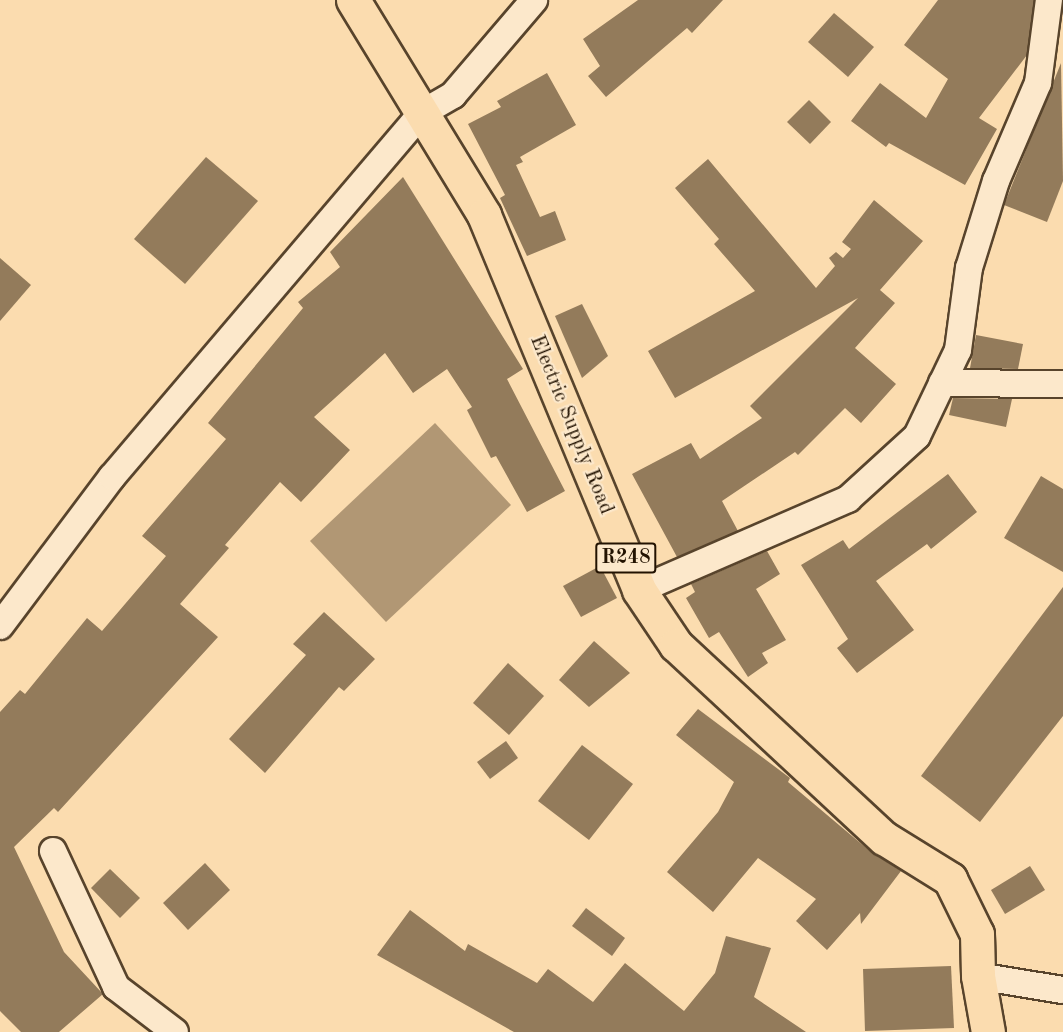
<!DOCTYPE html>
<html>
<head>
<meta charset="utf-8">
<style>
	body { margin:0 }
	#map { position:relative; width:1063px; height:1032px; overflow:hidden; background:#fbdcaf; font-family:"Old Standard TT",serif }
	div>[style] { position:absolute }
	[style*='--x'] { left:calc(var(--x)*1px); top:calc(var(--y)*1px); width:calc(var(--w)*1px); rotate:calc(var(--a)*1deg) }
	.water>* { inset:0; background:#b19774 }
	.building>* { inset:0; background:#937b5b }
	.roads { filter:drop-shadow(2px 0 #58442c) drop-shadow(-2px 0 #58442c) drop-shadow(0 2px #58442c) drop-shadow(0 -2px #58442c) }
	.minor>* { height:26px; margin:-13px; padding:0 13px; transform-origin:13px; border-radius:13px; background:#fce8cb }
	.major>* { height:33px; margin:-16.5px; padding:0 16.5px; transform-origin:16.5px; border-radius:16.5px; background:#fbdcaf }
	span { translate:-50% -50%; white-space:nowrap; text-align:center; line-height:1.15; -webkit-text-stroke:4.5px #fce8cb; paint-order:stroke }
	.shield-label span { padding:2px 4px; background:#fce8cb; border:2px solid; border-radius:4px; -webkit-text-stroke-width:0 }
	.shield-label { font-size:20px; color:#221201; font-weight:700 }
	.street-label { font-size:21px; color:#221201 }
</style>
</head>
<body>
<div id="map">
	<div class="water">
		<div style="clip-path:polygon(435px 423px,511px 505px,386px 622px,310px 541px)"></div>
	</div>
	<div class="building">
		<div style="clip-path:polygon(638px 0,723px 0,692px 33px,687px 28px,606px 97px,588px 76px,600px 66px,583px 39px)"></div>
		<div style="clip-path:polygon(938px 0,1034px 0,1027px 55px,979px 118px,997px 129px,965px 185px,889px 143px,886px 147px,851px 121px,880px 83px,926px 118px,948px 79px,904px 45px)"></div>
		<div style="clip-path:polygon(834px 13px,874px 47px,848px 77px,808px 42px)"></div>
		<div style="clip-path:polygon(1061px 63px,1063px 181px,1047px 222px,1004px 205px)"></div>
		<div style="clip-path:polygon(547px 73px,576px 125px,520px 157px,523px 162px,516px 165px,540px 217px,555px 211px,566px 240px,527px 256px,500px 198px,505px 195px,468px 124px,501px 107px,497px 101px)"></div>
		<div style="clip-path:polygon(809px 100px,831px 122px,810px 144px,787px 122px)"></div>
		<div style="clip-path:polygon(206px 157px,258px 201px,185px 284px,134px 239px)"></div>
		<div style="clip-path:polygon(708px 159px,816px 288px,835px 266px,829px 258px,836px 252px,843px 258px,851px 249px,842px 242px,874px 200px,923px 241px,880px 290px,895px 303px,855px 348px,896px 384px,861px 423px,845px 408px,798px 455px,795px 452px,722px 501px,738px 531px,677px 557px,632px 474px,691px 443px,700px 459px,762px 418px,750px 406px,858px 298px,675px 398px,648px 351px,755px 291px,714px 244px,719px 239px,675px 188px)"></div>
		<div style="clip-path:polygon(403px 177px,523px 369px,507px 379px,565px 491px,527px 512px,496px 456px,491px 458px,467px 410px,472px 407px,447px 369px,413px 393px,385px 353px,314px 417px,350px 450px,301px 502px,280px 482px,225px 545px,229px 548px,180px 604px,218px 637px,58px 812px,54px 808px,14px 847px,64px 952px,103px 994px,59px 1032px,21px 1032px,0 1011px,0 712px,20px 690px,25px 694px,87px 618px,102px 631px,166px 556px,142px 536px,226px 439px,208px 423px,303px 308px,298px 302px,340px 267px,330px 252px)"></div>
		<div style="clip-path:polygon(0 258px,31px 285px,0 321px)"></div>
		<div style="clip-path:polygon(582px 304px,608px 356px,582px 378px,555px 316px)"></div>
		<div style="clip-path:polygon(976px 335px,1023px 344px,1018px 369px,970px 368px)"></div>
		<div style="clip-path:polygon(953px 398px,1012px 399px,1006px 427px,949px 415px)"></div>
		<div style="clip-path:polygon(948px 474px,977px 512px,931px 549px,927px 544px,876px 581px,914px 630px,857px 673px,837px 648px,848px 639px,801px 565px,843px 540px,849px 549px)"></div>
		<div style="clip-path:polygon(1041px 476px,1063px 489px,1063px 572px,1004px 538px)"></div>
		<div style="clip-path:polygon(767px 551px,780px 574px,756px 589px,786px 640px,762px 653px,768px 663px,748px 677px,719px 632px,709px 638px,686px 598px,695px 592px,691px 584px)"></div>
		<div style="clip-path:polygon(600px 566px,617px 598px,581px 617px,563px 586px)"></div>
		<div style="clip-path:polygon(1063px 587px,1063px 716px,980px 822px,921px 776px)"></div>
		<div style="clip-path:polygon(324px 612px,375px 659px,344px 691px,339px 687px,265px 773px,229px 739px,306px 655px,293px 644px)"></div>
		<div style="clip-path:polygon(594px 641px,630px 673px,589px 707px,559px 680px)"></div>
		<div style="clip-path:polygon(508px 663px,544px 696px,509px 735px,473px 703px)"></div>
		<div style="clip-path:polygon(698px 709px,790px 778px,788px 782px,871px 852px,901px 871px,861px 924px,860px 913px,827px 950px,796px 921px,816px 899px,758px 858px,713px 912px,667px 872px,718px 812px,734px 782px,676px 735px)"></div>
		<div style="clip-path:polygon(506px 741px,518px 758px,490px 779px,477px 762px)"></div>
		<div style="clip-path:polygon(582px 745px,633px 784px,589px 840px,538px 801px)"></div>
		<div style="clip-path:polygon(205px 863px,230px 890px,188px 930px,163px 903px)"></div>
		<div style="clip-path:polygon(1030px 866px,1045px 890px,1005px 914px,991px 890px)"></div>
		<div style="clip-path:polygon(110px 869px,140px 898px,120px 918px,91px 888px)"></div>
		<div style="clip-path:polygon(586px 908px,625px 938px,612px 956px,572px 926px)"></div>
		<div style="clip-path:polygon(410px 910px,465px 951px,468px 944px,537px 983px,548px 969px,593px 1002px,625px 963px,684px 1011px,715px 973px,726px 936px,771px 948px,754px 997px,806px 1032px,514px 1032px,377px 955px)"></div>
		<div style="clip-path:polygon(951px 966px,954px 1028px,865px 1031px,863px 969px)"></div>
	</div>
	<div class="roads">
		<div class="minor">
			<div style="--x:942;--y:383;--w:121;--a:0.5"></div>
			<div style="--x:639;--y:590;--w:228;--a:-23.5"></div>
			<div style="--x:848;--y:499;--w:93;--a:-42.4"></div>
			<div style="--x:917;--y:436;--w:95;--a:-64.5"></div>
			<div style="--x:958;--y:350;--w:83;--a:-82.4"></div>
			<div style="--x:969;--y:268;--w:91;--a:-72.8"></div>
			<div style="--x:996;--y:181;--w:107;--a:-66.8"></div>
			<div style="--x:1038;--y:83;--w:84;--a:-82.5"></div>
			<div style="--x:0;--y:626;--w:186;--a:-53.1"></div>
			<div style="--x:112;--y:477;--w:478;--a:-49.6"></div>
			<div style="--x:422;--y:113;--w:36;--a:-30"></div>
			<div style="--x:453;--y:95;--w:125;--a:-49.5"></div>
			<div style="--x:53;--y:851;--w:150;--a:65.1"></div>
			<div style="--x:116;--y:987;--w:74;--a:37.3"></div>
			<div style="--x:978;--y:976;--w:86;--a:9.4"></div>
		</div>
		<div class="major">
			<div style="--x:353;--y:0;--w:252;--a:58.6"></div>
			<div style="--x:484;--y:215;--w:406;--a:67.5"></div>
			<div style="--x:639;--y:590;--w:66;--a:56.1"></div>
			<div style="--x:676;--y:645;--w:284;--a:42.9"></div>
			<div style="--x:884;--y:838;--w:78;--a:31.8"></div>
			<div style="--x:950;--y:879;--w:61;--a:63.9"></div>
			<div style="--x:977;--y:934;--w:42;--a:88.6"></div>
			<div style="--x:978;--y:976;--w:57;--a:79.9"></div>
		</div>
	</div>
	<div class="shield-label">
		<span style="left:626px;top:558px">R248</span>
	</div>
	<div class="street-label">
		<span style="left:571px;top:425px;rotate:68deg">Electric Supply Road</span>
	</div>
</div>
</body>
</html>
